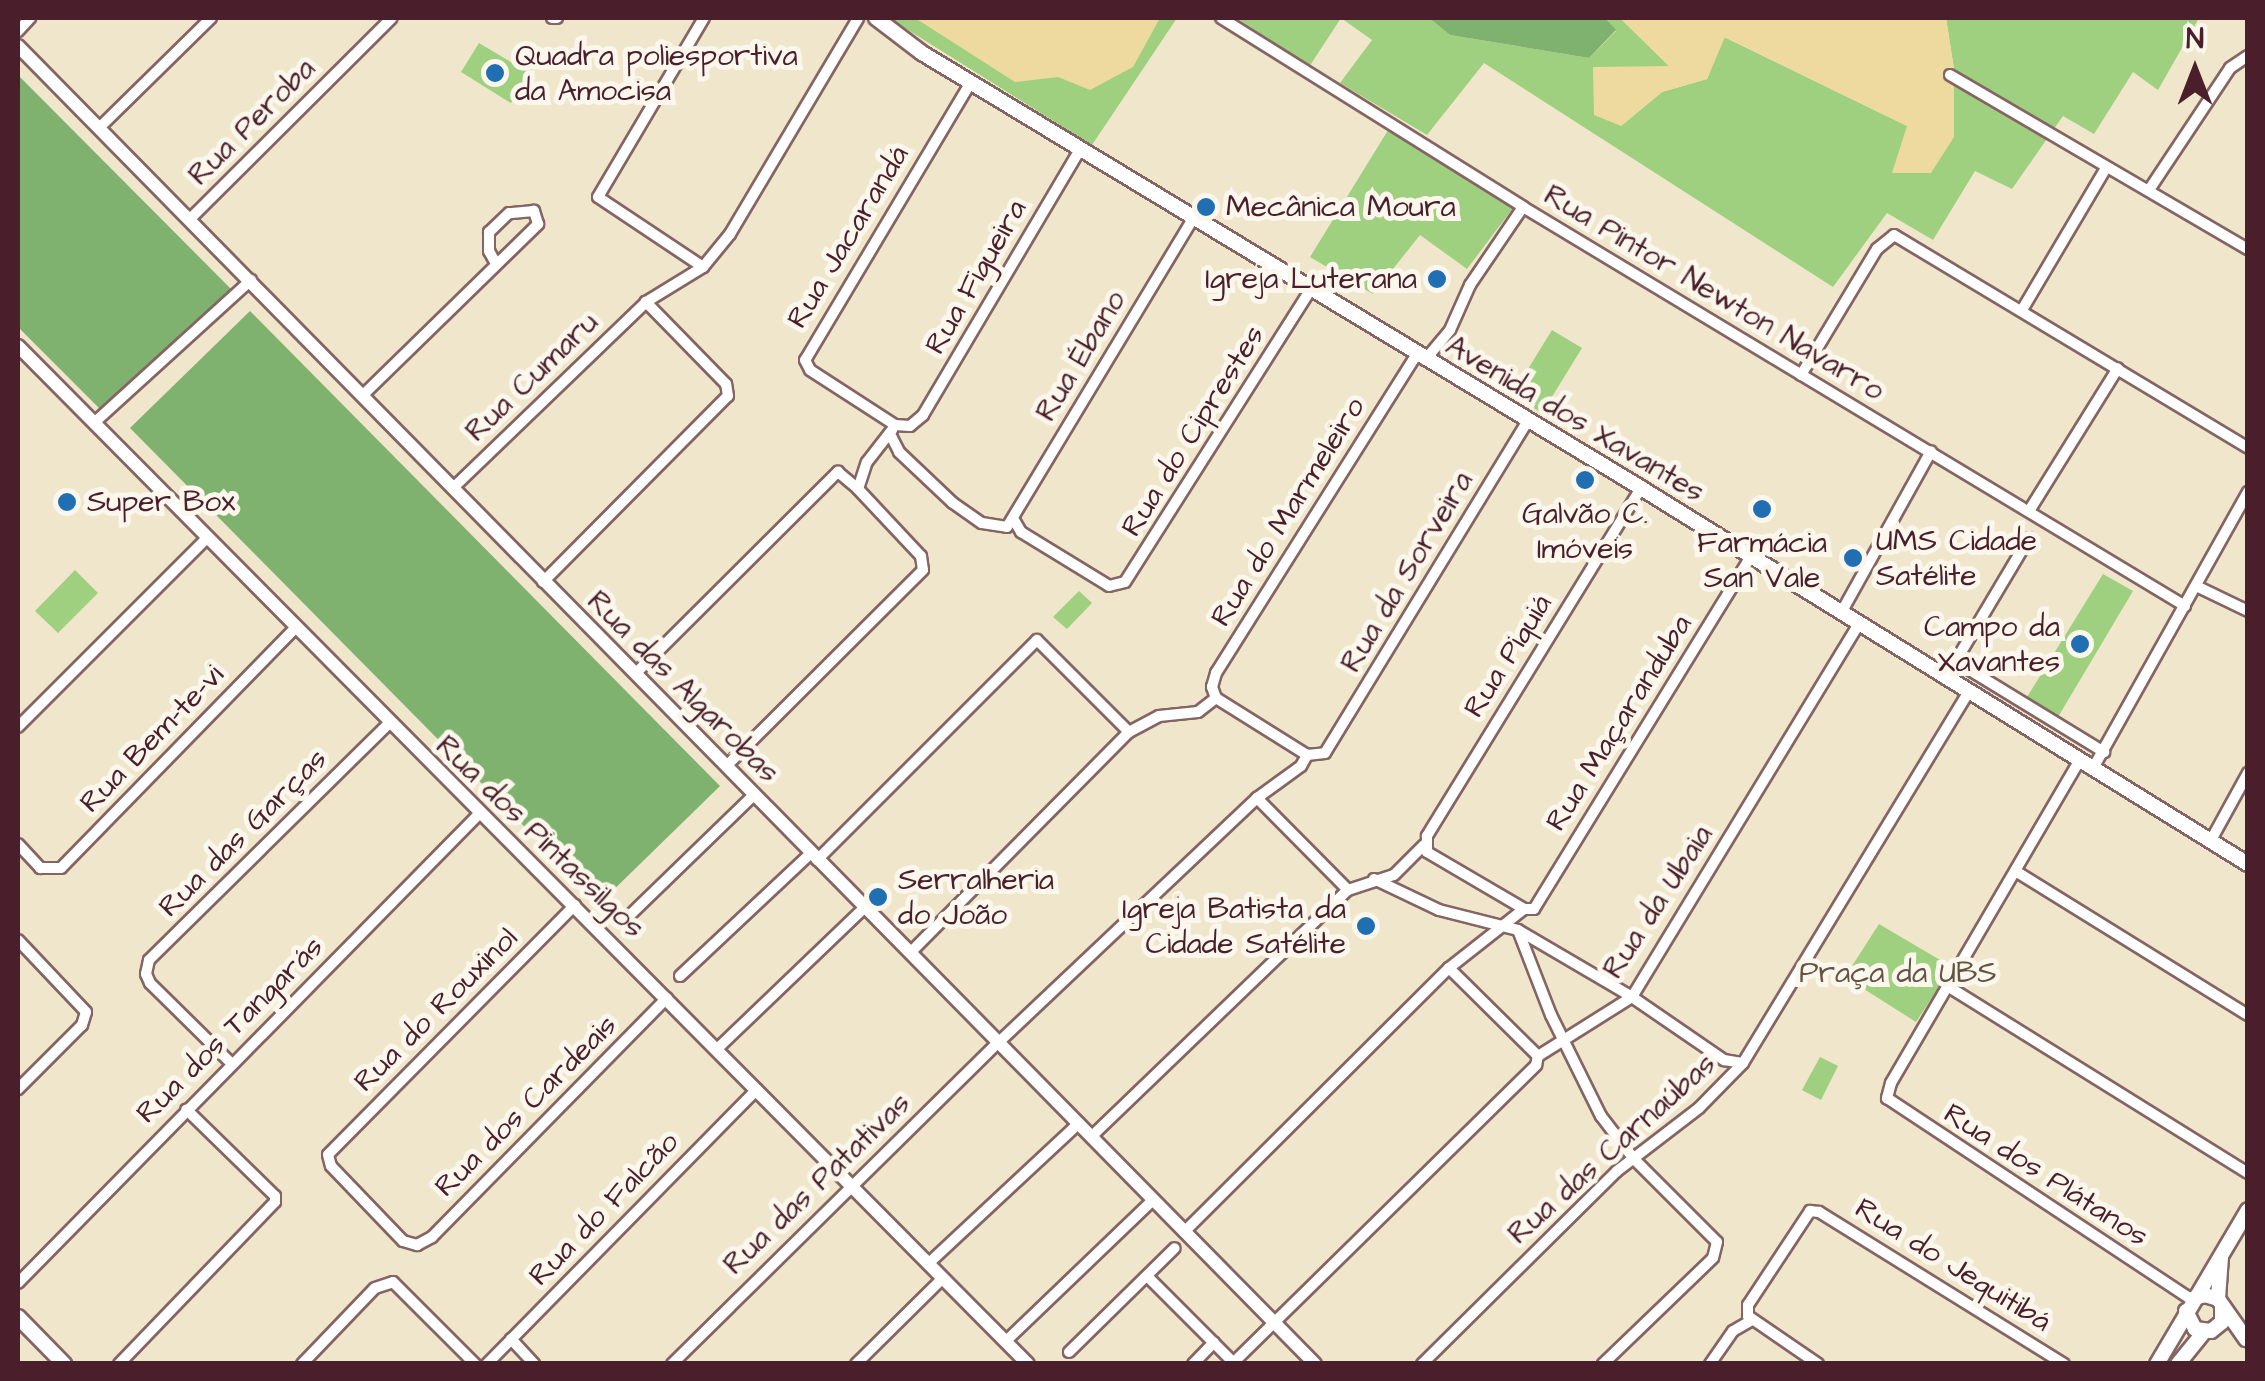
<!DOCTYPE html>
<html>
<head>
<meta charset="utf-8">
<style>
	body { margin:0 }
	#map { position:relative; width:2265px; height:1381px; overflow:hidden; background:#f0e6cb; font-family:"Architects Daughter",sans-serif }
	div>[style] { position:absolute }
	[style*='--x'] { left:calc(var(--x)*1px); top:calc(var(--y)*1px); width:calc(var(--w)*1px); rotate:calc(var(--a)*1deg) }
	.green>* { inset:0; background:#9ed080 }
	.forest>* { inset:0; background:#7eb26e }
	.sand>* { inset:0; background:#eeda9e }
	.roads { filter:drop-shadow(2px 0 #846563) drop-shadow(-2px 0 #846563) drop-shadow(0 2px #846563) drop-shadow(0 -2px #846563) }
	.minor>* { height:10px; margin:-5px; padding:0 5px; transform-origin:5px; border-radius:5px; background:#fff }
	.tertiary>* { height:12px; margin:-6px; padding:0 6px; transform-origin:6px; border-radius:6px; background:#fff }
	.secondary>* { height:14px; margin:-7px; padding:0 7px; transform-origin:7px; border-radius:7px; background:#fff }
	.dots>* { width:28px; height:28px; translate:-50% -50%; box-sizing:border-box; border:5px solid #fbf7ec; border-radius:50% }
	span { translate:-50% -50%; white-space:nowrap; text-align:center; line-height:1.15; -webkit-text-stroke:10px #fbf7ec; paint-order:stroke }
	.poi-label { font-size:30px; color:#4a1f2b }
	.left { translate:0 -50%; text-align:left }
	.right { translate:-100% -50%; text-align:right }
	.street-label { font-size:30px; color:#4a1f2b }
	.park-label { font-size:30px; color:#635444 }
	.frame { position:absolute; inset:0; border:20px solid #4a1f2b; pointer-events:none }
	.north { position:absolute; left:2145px; top:20px; width:100px; height:100px; -webkit-text-stroke:8px #fbf7ec; paint-order:stroke; rotate:0deg; font-size:28px; font-weight:700; line-height:40px; text-align:center; color:#4a1f2b }
	.north::after { content:''; display:block; margin:auto; width:35px; height:45px; background:#4a1f2b; clip-path:polygon(50% 0,100% 100%,50% 72%,0 100%) }
</style>
</head>
<body>
<div id="map">
	<div class="green">
		<div style="clip-path:polygon(889px 18px,1177px 18px,1092px 145px)"></div>
		<div style="clip-path:polygon(1237px 18px,1429px 18px,1450px 35px,1589px 58px,1616px 31px,1605px 18px,1620px 18px,1670px 67px,1621px 126px,1662px 92px,1707px 79px,1724px 37px,1907px 126px,1930px 173px,1954px 69px,1946px 18px,2199px 18px,2158px 90px,2133px 72px,2094px 134px,2063px 116px,2012px 189px,1975px 171px,1933px 240px,1887px 213px,1833px 287px,1484px 63px,1427px 135px,1340px 83px,1372px 40px,1341px 18px,1309px 67px)"></div>
		<div style="clip-path:polygon(479px 43px,529px 73px,511px 103px,461px 72px)"></div>
		<div style="clip-path:polygon(1390px 127px,1513px 208px,1467px 269px,1420px 235px,1373px 294px,1310px 257px)"></div>
		<div style="clip-path:polygon(1552px 330px,1582px 348px,1542px 413px,1512px 395px)"></div>
		<div style="clip-path:polygon(75px 570px,98px 593px,58px 633px,35px 611px)"></div>
		<div style="clip-path:polygon(2103px 574px,2133px 591px,2058px 717px,2027px 697px)"></div>
		<div style="clip-path:polygon(1079px 591px,1092px 603px,1067px 629px,1053px 617px)"></div>
		<div style="clip-path:polygon(1879px 924px,1952px 967px,1916px 1022px,1845px 977px)"></div>
		<div style="clip-path:polygon(1820px 1057px,1838px 1066px,1821px 1100px,1802px 1090px)"></div>
	</div>
	<div class="forest">
		<div style="clip-path:polygon(1429px 18px,1605px 18px,1616px 30px,1589px 58px,1450px 35px)"></div>
		<div style="clip-path:polygon(18px 75px,231px 289px,100px 409px,18px 327px)"></div>
		<div style="clip-path:polygon(250px 311px,720px 786px,600px 903px,130px 428px)"></div>
	</div>
	<div class="sand">
		<div style="clip-path:polygon(915px 18px,1160px 18px,1133px 67px,1090px 90px,1058px 77px,1015px 82px)"></div>
		<div style="clip-path:polygon(1620px 18px,1946px 18px,1954px 69px,1954px 137px,1931px 173px,1892px 173px,1907px 126px,1725px 37px,1707px 79px,1662px 92px,1621px 126px,1594px 115px,1593px 67px,1669px 66px)"></div>
	</div>
	<div class="roads">
		<div class="minor">
			<div style="--x:552;--y:18;--w:5;--a:0"></div>
			<div style="--x:1221;--y:18;--w:356;--a:32"></div>
			<div style="--x:1523;--y:207;--w:773;--a:31.08"></div>
			<div style="--x:18;--y:31;--w:18;--a:-47"></div>
			<div style="--x:1950;--y:75;--w:345;--a:30.3"></div>
			<div style="--x:971;--y:82;--w:324;--a:120.8"></div>
			<div style="--x:805;--y:360;--w:11;--a:63"></div>
			<div style="--x:810;--y:370;--w:101;--a:32.9"></div>
			<div style="--x:895;--y:425;--w:15;--a:4"></div>
			<div style="--x:910;--y:426;--w:17;--a:-40"></div>
			<div style="--x:923;--y:415;--w:308;--a:-59.4"></div>
			<div style="--x:99;--y:128;--w:157;--a:-44.5"></div>
			<div style="--x:2149;--y:190;--w:146;--a:-56.4"></div>
			<div style="--x:2230;--y:68;--w:22;--a:-34"></div>
			<div style="--x:189;--y:220;--w:286;--a:-44.9"></div>
			<div style="--x:703;--y:267;--w:126;--a:-146.3"></div>
			<div style="--x:598;--y:197;--w:208;--a:-59.4"></div>
			<div style="--x:2022;--y:310;--w:165;--a:-59.4"></div>
			<div style="--x:1425;--y:360;--w:39;--a:-50"></div>
			<div style="--x:1450;--y:330;--w:49;--a:-66"></div>
			<div style="--x:1470;--y:285;--w:94;--a:-55.8"></div>
			<div style="--x:1801;--y:375;--w:147;--a:-58.9"></div>
			<div style="--x:1877;--y:249;--w:22;--a:-39"></div>
			<div style="--x:1894;--y:235;--w:413;--a:31"></div>
			<div style="--x:363;--y:395;--w:245;--a:-44.3"></div>
			<div style="--x:538;--y:224;--w:14;--a:-107"></div>
			<div style="--x:534;--y:211;--w:25;--a:175"></div>
			<div style="--x:509;--y:213;--w:28;--a:136"></div>
			<div style="--x:489;--y:232;--w:19;--a:90"></div>
			<div style="--x:489;--y:251;--w:13;--a:61"></div>
			<div style="--x:95;--y:422;--w:211;--a:-42.3"></div>
			<div style="--x:890;--y:434;--w:20;--a:63"></div>
			<div style="--x:899;--y:452;--w:74;--a:43.4"></div>
			<div style="--x:953;--y:503;--w:35;--a:35"></div>
			<div style="--x:982;--y:523;--w:25;--a:9"></div>
			<div style="--x:1007;--y:527;--w:360;--a:-58.9"></div>
			<div style="--x:453;--y:488;--w:268;--a:-43.9"></div>
			<div style="--x:646;--y:302;--w:67;--a:-31.6"></div>
			<div style="--x:703;--y:267;--w:43;--a:-50.7"></div>
			<div style="--x:730;--y:234;--w:251;--a:-59.3"></div>
			<div style="--x:1641;--y:488;--w:409;--a:121.6"></div>
			<div style="--x:1427;--y:836;--w:16;--a:90"></div>
			<div style="--x:1427;--y:852;--w:113;--a:30.4"></div>
			<div style="--x:1524;--y:909;--w:10;--a:0"></div>
			<div style="--x:1534;--y:909;--w:412;--a:-58.4"></div>
			<div style="--x:858;--y:489;--w:28;--a:-72"></div>
			<div style="--x:867;--y:462;--w:41;--a:-52"></div>
			<div style="--x:2029;--y:511;--w:168;--a:-58.1"></div>
			<div style="--x:1014;--y:520;--w:14;--a:60"></div>
			<div style="--x:1021;--y:532;--w:103;--a:31.5"></div>
			<div style="--x:1109;--y:586;--w:16;--a:-14"></div>
			<div style="--x:1125;--y:582;--w:345;--a:-57.6"></div>
			<div style="--x:543;--y:582;--w:262;--a:-45.2"></div>
			<div style="--x:728;--y:396;--w:12;--a:-99"></div>
			<div style="--x:726;--y:384;--w:115;--a:-134.3"></div>
			<div style="--x:2196;--y:586;--w:58;--a:25.7"></div>
			<div style="--x:1841;--y:613;--w:185;--a:-60.9"></div>
			<div style="--x:1955;--y:661;--w:175;--a:31.4"></div>
			<div style="--x:637;--y:672;--w:284;--a:-44.9"></div>
			<div style="--x:838;--y:472;--w:26;--a:40"></div>
			<div style="--x:858;--y:489;--w:92;--a:46.8"></div>
			<div style="--x:921;--y:556;--w:14;--a:82"></div>
			<div style="--x:923;--y:570;--w:278;--a:135.1"></div>
			<div style="--x:1945;--y:679;--w:164;--a:-59.2"></div>
			<div style="--x:1216;--y:698;--w:107;--a:32.1"></div>
			<div style="--x:1307;--y:755;--w:18;--a:-6"></div>
			<div style="--x:1325;--y:753;--w:388;--a:-58.6"></div>
			<div style="--x:1216;--y:698;--w:12;--a:-110"></div>
			<div style="--x:1212;--y:687;--w:15;--a:-74"></div>
			<div style="--x:1216;--y:673;--w:376;--a:-57.8"></div>
			<div style="--x:18;--y:727;--w:269;--a:-45"></div>
			<div style="--x:2078;--y:763;--w:371;--a:120.3"></div>
			<div style="--x:1891;--y:1083;--w:16;--a:105"></div>
			<div style="--x:1887;--y:1098;--w:366;--a:33.5"></div>
			<div style="--x:2092;--y:770;--w:319;--a:-60.7"></div>
			<div style="--x:1257;--y:798;--w:129;--a:45.3"></div>
			<div style="--x:2210;--y:842;--w:79;--a:-61.2"></div>
			<div style="--x:18;--y:844;--w:33;--a:47"></div>
			<div style="--x:40;--y:868;--w:21;--a:0"></div>
			<div style="--x:61;--y:868;--w:334;--a:-45.7"></div>
			<div style="--x:817;--y:860;--w:311;--a:-45"></div>
			<div style="--x:1037;--y:640;--w:130;--a:45"></div>
			<div style="--x:2017;--y:872;--w:272;--a:31.8"></div>
			<div style="--x:1374;--y:879;--w:72;--a:25.5"></div>
			<div style="--x:1439;--y:910;--w:81;--a:14.2"></div>
			<div style="--x:1518;--y:930;--w:132;--a:30.4"></div>
			<div style="--x:1632;--y:997;--w:112;--a:34.4"></div>
			<div style="--x:1724;--y:1060;--w:18;--a:9"></div>
			<div style="--x:575;--y:905;--w:351;--a:134.7"></div>
			<div style="--x:328;--y:1155;--w:11;--a:75"></div>
			<div style="--x:331;--y:1166;--w:104;--a:46.2"></div>
			<div style="--x:403;--y:1241;--w:15;--a:16"></div>
			<div style="--x:417;--y:1245;--w:17;--a:-28"></div>
			<div style="--x:432;--y:1237;--w:335;--a:-45.5"></div>
			<div style="--x:629;--y:916;--w:174;--a:-44.1"></div>
			<div style="--x:1518;--y:930;--w:91;--a:68.8"></div>
			<div style="--x:1551;--y:1015;--w:113;--a:63.7"></div>
			<div style="--x:1601;--y:1116;--w:54;--a:52.5"></div>
			<div style="--x:1634;--y:1159;--w:117;--a:45"></div>
			<div style="--x:1717;--y:1242;--w:16;--a:104"></div>
			<div style="--x:1713;--y:1258;--w:153;--a:136.1"></div>
			<div style="--x:18;--y:940;--w:99;--a:46.6"></div>
			<div style="--x:86;--y:1012;--w:14;--a:107"></div>
			<div style="--x:82;--y:1025;--w:91;--a:135"></div>
			<div style="--x:911;--y:952;--w:310;--a:-45.3"></div>
			<div style="--x:1129;--y:732;--w:34;--a:-28"></div>
			<div style="--x:1159;--y:716;--w:39;--a:-6"></div>
			<div style="--x:1198;--y:712;--w:23;--a:-38"></div>
			<div style="--x:1449;--y:968;--w:125;--a:44.7"></div>
			<div style="--x:680;--y:976;--w:180;--a:-43.2"></div>
			<div style="--x:1949;--y:987;--w:352;--a:31.9"></div>
			<div style="--x:717;--y:1049;--w:205;--a:-43.8"></div>
			<div style="--x:232;--y:1064;--w:115;--a:-135.4"></div>
			<div style="--x:150;--y:983;--w:10;--a:-114"></div>
			<div style="--x:146;--y:974;--w:14;--a:-78"></div>
			<div style="--x:149;--y:960;--w:337;--a:-44.6"></div>
			<div style="--x:1092;--y:1136;--w:355;--a:-43.9"></div>
			<div style="--x:1348;--y:890;--w:48;--a:-18.1"></div>
			<div style="--x:1394;--y:875;--w:42;--a:-45"></div>
			<div style="--x:1184;--y:1232;--w:374;--a:-44.9"></div>
			<div style="--x:1449;--y:968;--w:95;--a:-38.2"></div>
			<div style="--x:929;--y:1263;--w:205;--a:-43"></div>
			<div style="--x:1147;--y:1276;--w:124;--a:45"></div>
			<div style="--x:18;--y:1283;--w:659;--a:-45.49"></div>
			<div style="--x:511;--y:1339;--w:34;--a:47"></div>
			<div style="--x:1006;--y:1341;--w:202;--a:-43.8"></div>
			<div style="--x:1069;--y:1352;--w:148;--a:-44.5"></div>
			<div style="--x:1234;--y:1362;--w:424;--a:-44.5"></div>
			<div style="--x:1536;--y:1065;--w:9;--a:-77"></div>
			<div style="--x:1538;--y:1056;--w:111;--a:-32.1"></div>
			<div style="--x:1632;--y:997;--w:437;--a:-58.7"></div>
			<div style="--x:119;--y:1364;--w:225;--a:-46.1"></div>
			<div style="--x:275;--y:1202;--w:6;--a:-90"></div>
			<div style="--x:275;--y:1196;--w:124;--a:-135.7"></div>
			<div style="--x:302;--y:1364;--w:105;--a:-46.2"></div>
			<div style="--x:375;--y:1288;--w:19;--a:-18"></div>
			<div style="--x:393;--y:1282;--w:116;--a:45"></div>
			<div style="--x:487;--y:1364;--w:385;--a:-45.5"></div>
			<div style="--x:672;--y:1364;--w:459;--a:-44.6"></div>
			<div style="--x:999;--y:1042;--w:355;--a:-43.4"></div>
			<div style="--x:1257;--y:798;--w:54;--a:-36"></div>
			<div style="--x:1301;--y:766;--w:13;--a:-61"></div>
			<div style="--x:856;--y:1364;--w:122;--a:-44.7"></div>
			<div style="--x:1193;--y:1364;--w:30;--a:-46"></div>
			<div style="--x:1422;--y:1364;--w:274;--a:-44.7"></div>
			<div style="--x:1617;--y:1171;--w:103;--a:-37.5"></div>
			<div style="--x:1699;--y:1108;--w:63;--a:-45.6"></div>
			<div style="--x:1743;--y:1063;--w:432;--a:-58.7"></div>
			<div style="--x:1710;--y:1364;--w:40;--a:-55.1"></div>
			<div style="--x:1733;--y:1331;--w:20;--a:-30"></div>
			<div style="--x:1818;--y:1364;--w:85;--a:-145.6"></div>
			<div style="--x:1748;--y:1316;--w:11;--a:-90"></div>
			<div style="--x:1748;--y:1305;--w:113;--a:-56.6"></div>
			<div style="--x:1810;--y:1211;--w:9;--a:6"></div>
			<div style="--x:1819;--y:1212;--w:288;--a:31.8"></div>
		</div>
		<div class="tertiary">
			<div style="--x:18;--y:46;--w:1849;--a:45.46"></div>
			<div style="--x:18;--y:346;--w:1434;--a:45.23"></div>
		</div>
		<div class="secondary">
			<div style="--x:876;--y:18;--w:58;--a:37.3"></div>
			<div style="--x:922;--y:53;--w:840;--a:31.17"></div>
			<div style="--x:1641;--y:488;--w:714;--a:31.78"></div>
			<div style="--x:2194;--y:1298;--w:11;--a:-15"></div>
			<div style="--x:2205;--y:1295;--w:14;--a:17"></div>
			<div style="--x:2218;--y:1299;--w:49;--a:55"></div>
			<div style="--x:2218;--y:1299;--w:42;--a:-85.9"></div>
			<div style="--x:2186;--y:1311;--w:20;--a:63"></div>
			<div style="--x:2195;--y:1329;--w:16;--a:7"></div>
			<div style="--x:2211;--y:1331;--w:14;--a:-39"></div>
			<div style="--x:2222;--y:1322;--w:16;--a:-90"></div>
			<div style="--x:18;--y:1317;--w:66;--a:45.6"></div>
			<div style="--x:2157;--y:1364;--w:179;--a:-59.4"></div>
			<div style="--x:2178;--y:1364;--w:41;--a:-50.9"></div>
		</div>
	</div>
	<div class="dots">
		<div style="left:495px;top:73px;background:#1f6fb2"></div>
		<div style="left:1206px;top:207px;background:#1f6fb2"></div>
		<div style="left:1437px;top:279px;background:#1f6fb2"></div>
		<div style="left:1585px;top:480px;background:#1f6fb2"></div>
		<div style="left:67px;top:502px;background:#1f6fb2"></div>
		<div style="left:1762px;top:509px;background:#1f6fb2"></div>
		<div style="left:1853px;top:558px;background:#1f6fb2"></div>
		<div style="left:2080px;top:644px;background:#1f6fb2"></div>
		<div style="left:878px;top:897px;background:#1f6fb2"></div>
		<div style="left:1366px;top:926px;background:#1f6fb2"></div>
	</div>
	<div class="poi-label">
		<span class="left" style="left:515px;top:73px">Quadra poliesportiva<br>da Amocisa</span>
		<span class="left" style="left:1226px;top:207px">Mecânica Moura</span>
		<span class="right" style="left:1417px;top:279px">Igreja Luterana</span>
		<span class="left" style="left:87px;top:502px">Super Box</span>
		<span style="left:1585px;top:531px">Galvão C.<br>Imóveis</span>
		<span class="left" style="left:1876px;top:558px">UMS Cidade<br>Satélite</span>
		<span style="left:1762px;top:560px">Farmácia<br>San Vale</span>
		<span class="right" style="left:2060px;top:644px">Campo da<br>Xavantes</span>
		<span class="left" style="left:898px;top:897px">Serralheria<br>do João</span>
		<span class="right" style="left:1346px;top:926px">Igreja Batista da<br>Cidade Satélite</span>
	</div>
	<div class="street-label">
		<span style="left:252px;top:122px;rotate:-45deg">Rua Peroba</span>
		<span style="left:848px;top:237px;rotate:-59deg">Rua Jacarandá</span>
		<span style="left:976px;top:277px;rotate:-60deg">Rua Figueira</span>
		<span style="left:1714px;top:293px;rotate:31deg">Rua Pintor Newton Navarro</span>
		<span style="left:1081px;top:356px;rotate:-59deg">Rua Ébano</span>
		<span style="left:532px;top:377px;rotate:-44deg">Rua Cumaru</span>
		<span style="left:1575px;top:419px;rotate:31deg">Avenida dos Xavantes</span>
		<span style="left:1193px;top:431px;rotate:-58deg">Rua do Ciprestes</span>
		<span style="left:1288px;top:512px;rotate:-58deg">Rua do Marmeleiro</span>
		<span style="left:1407px;top:572px;rotate:-59deg">Rua da Sorveira</span>
		<span style="left:1508px;top:656px;rotate:-58deg">Rua Piquiá</span>
		<span style="left:683px;top:687px;rotate:45deg">Rua das Algarobas</span>
		<span style="left:1619px;top:723px;rotate:-58deg">Rua Maçaranduba</span>
		<span style="left:152px;top:739px;rotate:-46deg">Rua Bem-te-vi</span>
		<span style="left:243px;top:833px;rotate:-45deg">Rua das Garças</span>
		<span style="left:540px;top:837px;rotate:44deg">Rua dos Pintassilgos</span>
		<span style="left:1658px;top:902px;rotate:-57deg">Rua da Ubaia</span>
		<span style="left:436px;top:1010px;rotate:-45deg">Rua do Rouxinol</span>
		<span style="left:230px;top:1030px;rotate:-45deg">Rua dos Tangarás</span>
		<span style="left:526px;top:1106px;rotate:-45deg">Rua dos Cardeais</span>
		<span style="left:1612px;top:1149px;rotate:-42deg">Rua das Carnaúbas</span>
		<span style="left:2046px;top:1175px;rotate:33deg">Rua dos Plátanos</span>
		<span style="left:817px;top:1184px;rotate:-44deg">Rua das Patativas</span>
		<span style="left:604px;top:1209px;rotate:-46deg">Rua do Falcão</span>
		<span style="left:1953px;top:1265px;rotate:32deg">Rua do Jequitibá</span>
	</div>
	<div class="park-label">
		<span style="left:1898px;top:973px">Praça da UBS</span>
	</div>
	<div class="frame"></div>
	<div class="north">N</div>
</div>
</body>
</html>
